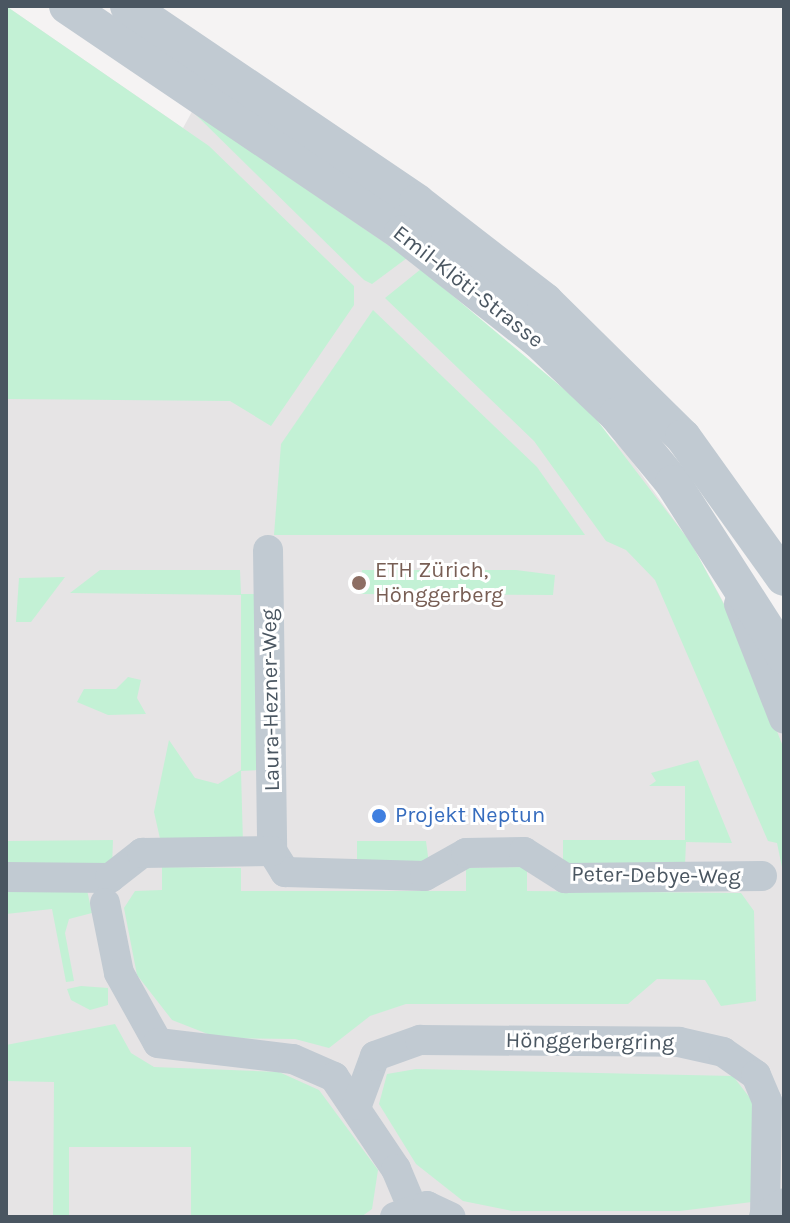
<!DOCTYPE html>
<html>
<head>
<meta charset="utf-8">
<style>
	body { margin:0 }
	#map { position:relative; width:790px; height:1223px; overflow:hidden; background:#f5f3f3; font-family:Karla,sans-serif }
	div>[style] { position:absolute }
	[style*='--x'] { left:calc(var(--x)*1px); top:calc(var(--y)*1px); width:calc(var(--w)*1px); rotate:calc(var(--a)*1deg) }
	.education>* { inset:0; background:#e6e4e5 }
	.green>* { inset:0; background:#c3f1d5 }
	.minor>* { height:30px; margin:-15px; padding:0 15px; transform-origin:15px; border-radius:15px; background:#c1cad2 }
	.tertiary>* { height:36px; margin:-18px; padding:0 18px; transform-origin:18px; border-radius:18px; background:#c1cad2 }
	.minor-bridge>* { height:30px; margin:-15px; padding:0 15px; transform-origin:15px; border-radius:15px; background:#c1cad2 }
	.dots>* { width:22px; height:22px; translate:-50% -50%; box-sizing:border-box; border:4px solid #fff; border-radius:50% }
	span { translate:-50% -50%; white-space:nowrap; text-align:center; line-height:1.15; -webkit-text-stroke:6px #fff; paint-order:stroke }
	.street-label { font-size:22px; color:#4a5661 }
	.education-label { font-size:22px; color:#785e54 }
	.left { translate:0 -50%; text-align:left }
	.shop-label { font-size:22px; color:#366cbe }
	.frame { position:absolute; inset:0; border:8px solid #4a5661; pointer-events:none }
</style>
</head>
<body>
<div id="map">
	<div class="education">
		<div style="clip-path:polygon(6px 6px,183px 128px,194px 108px,407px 258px,624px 450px,691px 543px,784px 713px,784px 1217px,6px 1217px)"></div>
	</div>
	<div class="green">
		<div style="clip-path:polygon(6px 6px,209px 146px,354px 286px,354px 305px,271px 426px,230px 401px,6px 399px)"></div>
		<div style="clip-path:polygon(192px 111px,407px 258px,372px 284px,364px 280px)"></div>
		<div style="clip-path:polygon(421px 269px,590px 411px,691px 543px,734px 623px,784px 749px,784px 877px,777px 843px,768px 841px,655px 580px,626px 550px,606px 541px,534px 441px,385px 298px)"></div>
		<div style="clip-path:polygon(373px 310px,537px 467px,585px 535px,274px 535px,281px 444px)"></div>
		<div style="clip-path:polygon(100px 570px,240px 570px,241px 594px,258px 594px,259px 770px,241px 771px,243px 844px,161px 843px,154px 812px,169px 740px,195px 778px,218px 784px,241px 770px,241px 595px,70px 593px)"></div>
		<div style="clip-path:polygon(362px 570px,516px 570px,555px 575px,553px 595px,359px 594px)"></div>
		<div style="clip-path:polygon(65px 577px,31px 622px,16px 622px,19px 578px)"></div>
		<div style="clip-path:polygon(128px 677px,141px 680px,137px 698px,146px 714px,108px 715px,77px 702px,84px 689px,116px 689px)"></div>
		<div style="clip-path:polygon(698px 760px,732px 843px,686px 842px,685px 865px,563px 865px,563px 840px,685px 840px,685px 786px,649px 786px,656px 781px,651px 773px)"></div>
		<div style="clip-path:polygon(113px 840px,112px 866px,6px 866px,6px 841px)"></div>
		<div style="clip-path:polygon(357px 841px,426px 841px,429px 864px,357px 865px)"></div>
		<div style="clip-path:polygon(162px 867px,241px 868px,241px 891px,466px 891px,466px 868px,527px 867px,527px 891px,741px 893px,754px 911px,756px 1001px,721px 1006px,705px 980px,657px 979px,628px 1004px,406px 1004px,370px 1016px,329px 1048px,295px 1039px,218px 1038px,172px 1020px,137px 975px,124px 908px,135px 891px,162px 890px)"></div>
		<div style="clip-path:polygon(6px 890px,87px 890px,92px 913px,69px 919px,65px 933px,74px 981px,66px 982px,52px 909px,6px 914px)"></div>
		<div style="clip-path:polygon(81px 986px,108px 988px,108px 1005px,90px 1010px,71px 1000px,67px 989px)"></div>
		<div style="clip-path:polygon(115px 1024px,131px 1053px,154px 1067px,279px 1072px,319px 1090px,378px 1170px,372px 1209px,361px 1217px,191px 1217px,191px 1147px,69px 1147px,69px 1217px,53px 1217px,54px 1082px,6px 1081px,6px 1045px)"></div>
		<div style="clip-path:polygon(416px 1069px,733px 1076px,753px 1102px,752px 1202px,680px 1211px,512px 1211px,463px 1201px,416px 1164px,379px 1104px,387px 1074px)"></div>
	</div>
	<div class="minor">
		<div style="--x:268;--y:550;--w:301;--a:89.2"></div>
		<div style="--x:739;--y:604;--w:123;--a:68.6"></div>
		<div style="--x:272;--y:851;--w:25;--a:58"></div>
		<div style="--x:285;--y:872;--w:140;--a:1.6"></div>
		<div style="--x:425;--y:876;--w:47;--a:-29.3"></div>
		<div style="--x:466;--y:853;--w:58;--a:-1"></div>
		<div style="--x:524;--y:852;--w:49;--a:32.4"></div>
		<div style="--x:565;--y:878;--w:197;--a:-0.6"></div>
		<div style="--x:6;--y:877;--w:104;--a:0.6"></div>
		<div style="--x:110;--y:878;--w:41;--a:-38"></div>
		<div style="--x:142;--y:853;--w:130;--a:-0.9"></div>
		<div style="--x:105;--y:903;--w:71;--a:78.7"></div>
		<div style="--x:119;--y:973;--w:80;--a:60.9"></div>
		<div style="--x:158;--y:1043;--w:136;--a:6.8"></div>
		<div style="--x:293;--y:1059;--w:45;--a:23.7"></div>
		<div style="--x:334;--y:1077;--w:111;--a:56"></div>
		<div style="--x:396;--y:1169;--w:41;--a:67.2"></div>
		<div style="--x:357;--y:1105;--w:52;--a:-69.8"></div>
		<div style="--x:375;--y:1056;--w:48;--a:-19.6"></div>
		<div style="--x:420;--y:1040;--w:259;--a:0.4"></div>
		<div style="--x:679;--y:1042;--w:45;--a:12.8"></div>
		<div style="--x:723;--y:1052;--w:40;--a:34.9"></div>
		<div style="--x:756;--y:1075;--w:28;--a:67"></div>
		<div style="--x:767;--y:1101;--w:116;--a:91"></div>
		<div style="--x:395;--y:1217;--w:34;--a:-19"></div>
		<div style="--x:427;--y:1206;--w:26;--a:25"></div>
	</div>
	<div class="tertiary">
		<div style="--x:67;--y:6;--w:405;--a:34.1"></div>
		<div style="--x:402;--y:233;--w:173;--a:38.2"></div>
		<div style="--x:538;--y:340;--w:109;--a:43.5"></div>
		<div style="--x:617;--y:415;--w:88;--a:50.5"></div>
		<div style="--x:673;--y:483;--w:206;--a:57.3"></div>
		<div style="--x:128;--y:6;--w:349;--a:34.1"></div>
		<div style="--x:417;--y:202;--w:162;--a:37.7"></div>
		<div style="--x:545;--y:301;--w:194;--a:44.6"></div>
		<div style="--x:683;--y:437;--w:173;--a:54.4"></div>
	</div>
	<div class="minor-bridge">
		<div style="--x:764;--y:1217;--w:24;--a:-35"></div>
	</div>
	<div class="dots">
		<div style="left:359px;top:583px;background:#8d6e63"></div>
		<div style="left:379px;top:816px;background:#3f7fe0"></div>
	</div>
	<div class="street-label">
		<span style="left:468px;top:287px;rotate:38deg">Emil-Klöti-Strasse</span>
		<span style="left:271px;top:700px;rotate:-91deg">Laura-Hezner-Weg</span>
		<span style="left:656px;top:876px;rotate:1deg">Peter-Debye-Weg</span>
		<span style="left:590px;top:1042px;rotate:1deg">Hönggerbergring</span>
	</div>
	<div class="education-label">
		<span class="left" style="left:375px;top:583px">ETH Zürich,<br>Hönggerberg</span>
	</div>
	<div class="shop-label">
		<span class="left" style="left:395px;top:816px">Projekt Neptun</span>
	</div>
	<div class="frame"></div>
</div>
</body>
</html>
